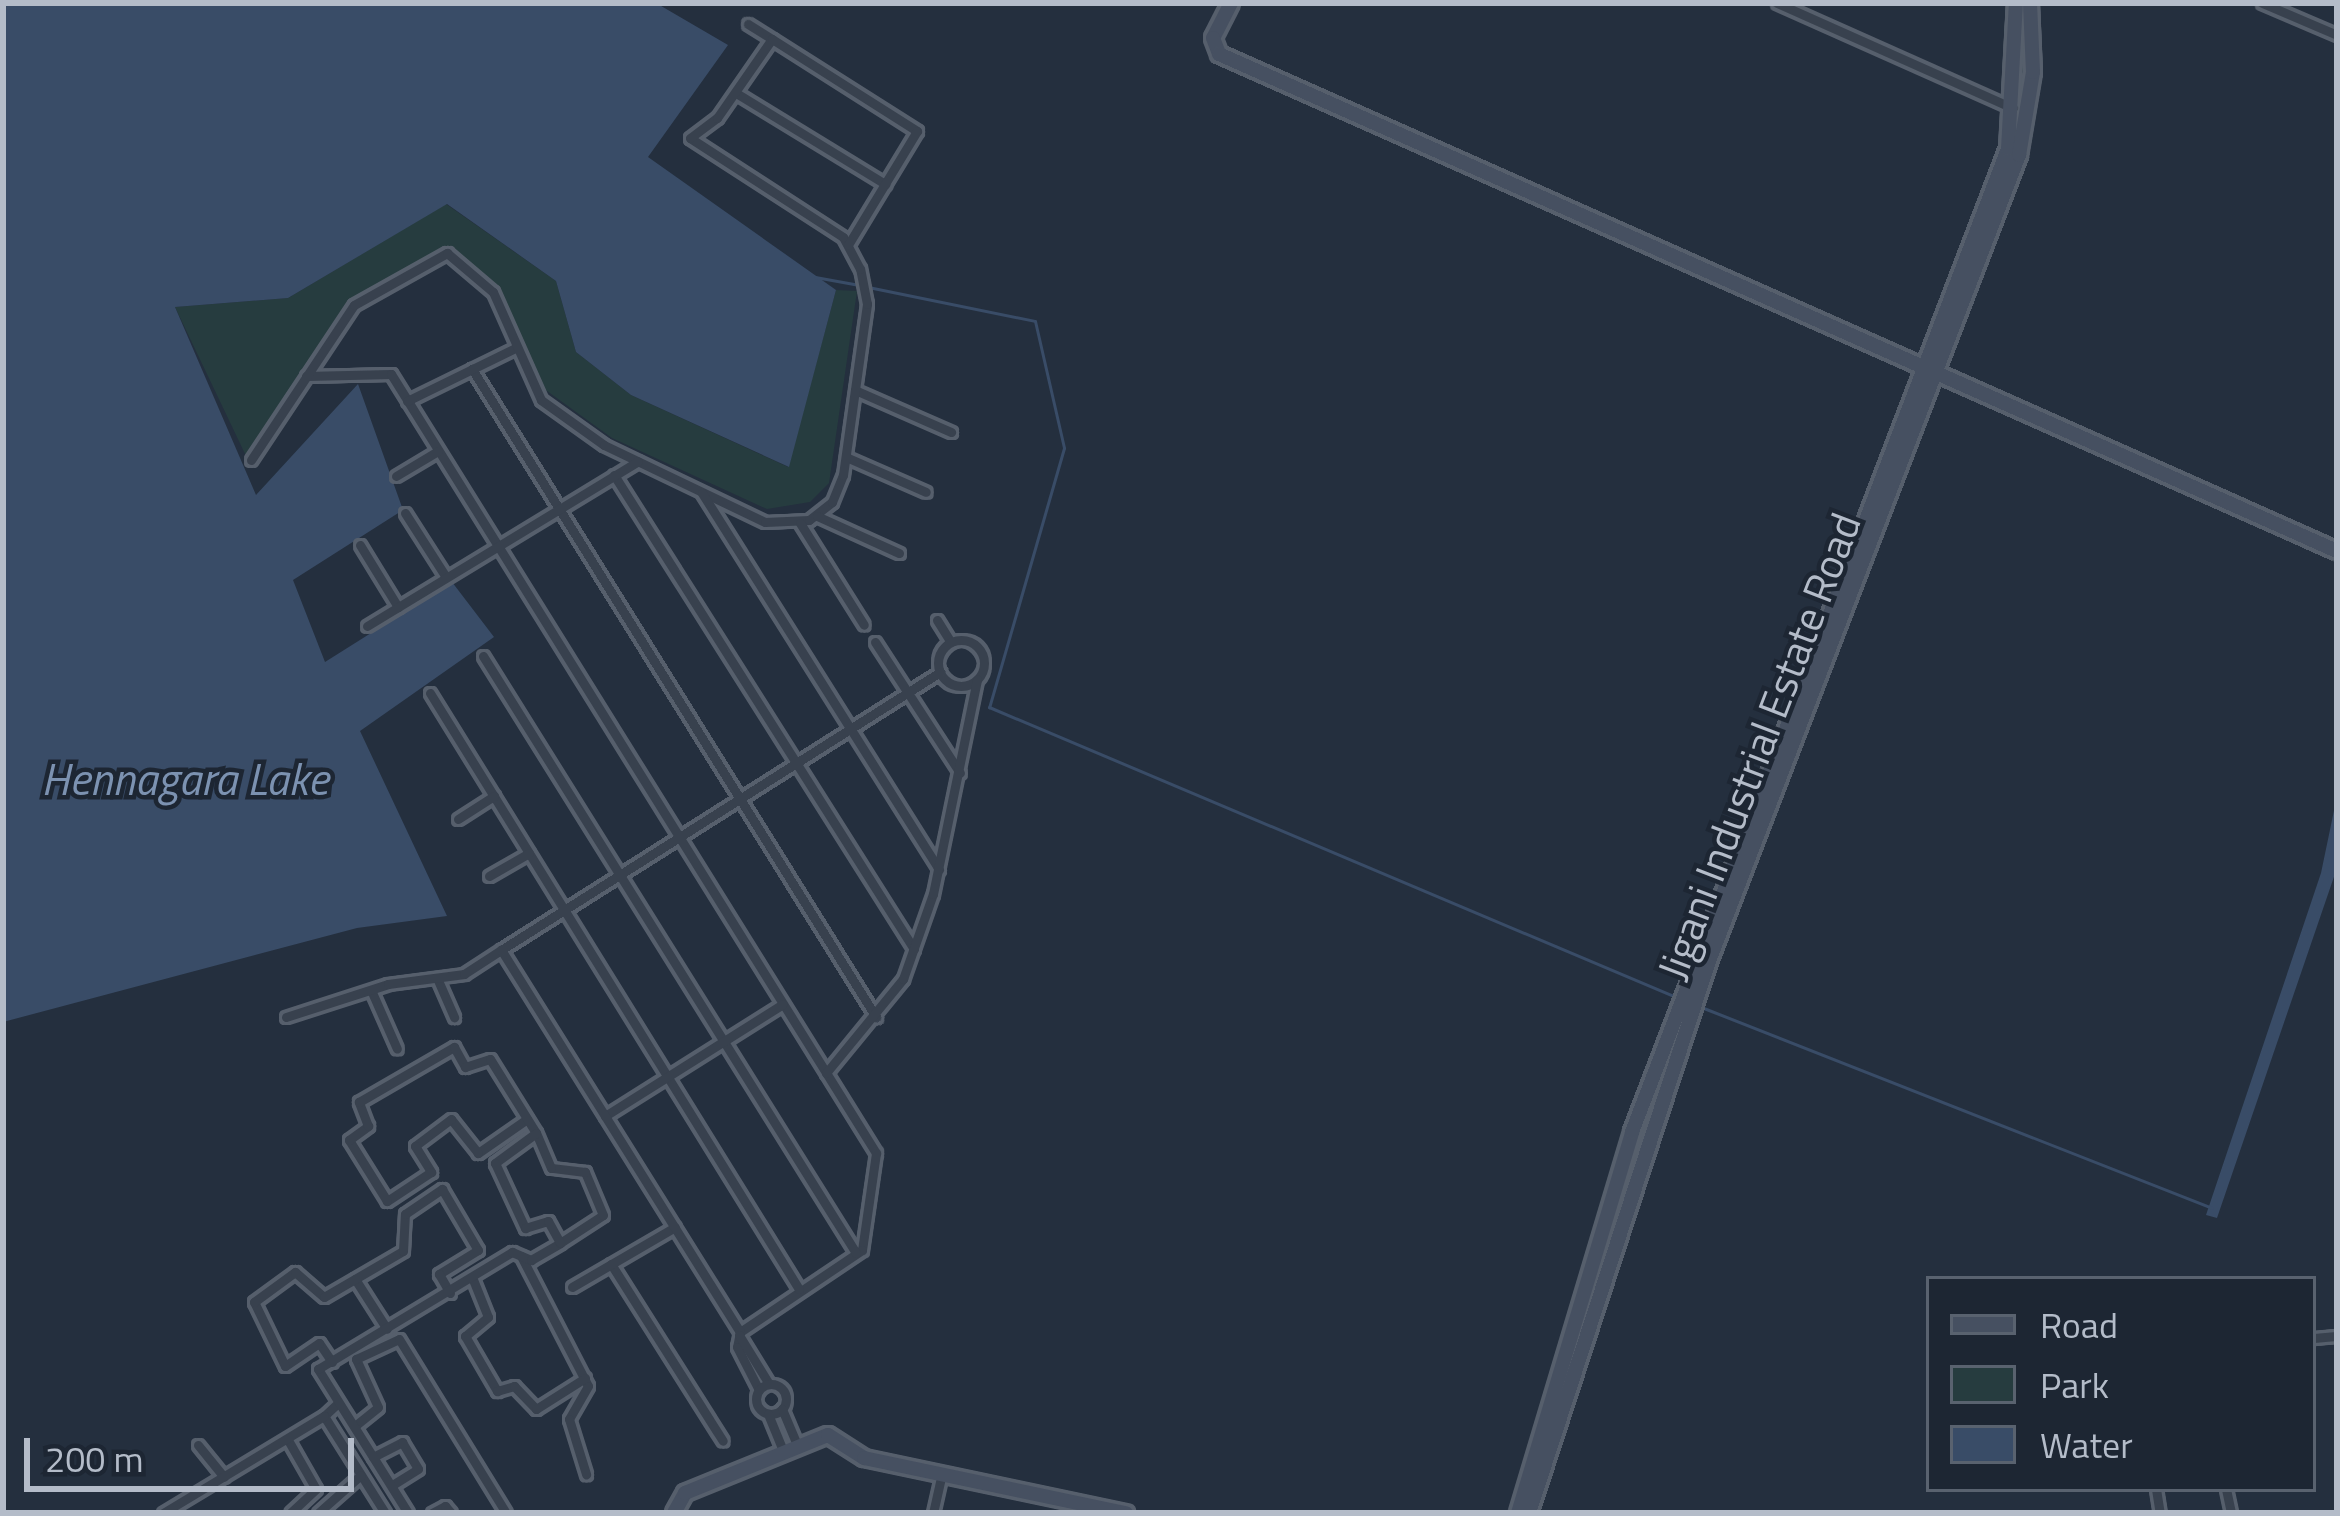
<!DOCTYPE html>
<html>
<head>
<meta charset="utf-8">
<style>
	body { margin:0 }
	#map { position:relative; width:2340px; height:1516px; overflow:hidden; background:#242f3e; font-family:"Titillium Web",sans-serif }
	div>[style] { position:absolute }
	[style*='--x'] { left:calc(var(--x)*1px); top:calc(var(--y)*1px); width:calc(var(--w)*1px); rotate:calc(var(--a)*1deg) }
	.green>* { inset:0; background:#263c3f }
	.water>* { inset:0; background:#394c67 }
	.stream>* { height:3px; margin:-1.5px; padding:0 1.5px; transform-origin:1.5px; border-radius:1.5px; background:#394c67 }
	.roads { filter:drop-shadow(3px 0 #565f6c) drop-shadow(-3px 0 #565f6c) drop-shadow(0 3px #565f6c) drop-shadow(0 -3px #565f6c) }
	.street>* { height:9px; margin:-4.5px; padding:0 4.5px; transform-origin:4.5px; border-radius:4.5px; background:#38414e }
	.street>.ring { margin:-4.5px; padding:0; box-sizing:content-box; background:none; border:9px solid #38414e; border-radius:50% }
	.secondary>* { height:14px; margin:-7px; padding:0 7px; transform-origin:7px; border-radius:7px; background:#465061 }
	span { translate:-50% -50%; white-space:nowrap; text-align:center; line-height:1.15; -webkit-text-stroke:9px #1d2633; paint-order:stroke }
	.street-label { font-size:42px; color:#b4bcc9 }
	.water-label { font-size:45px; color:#7c92b1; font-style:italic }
	.frame { position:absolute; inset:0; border:6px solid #b4bcc9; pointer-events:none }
	.legend { position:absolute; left:1926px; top:1276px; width:390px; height:216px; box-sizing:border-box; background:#1d2633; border:3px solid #59626f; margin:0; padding:15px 21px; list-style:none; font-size:36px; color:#b4bcc9 }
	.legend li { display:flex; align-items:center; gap:24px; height:60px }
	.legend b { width:60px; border:3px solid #59626f }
	.scale { position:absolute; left:24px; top:1438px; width:330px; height:54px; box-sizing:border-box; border:6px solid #b4bcc9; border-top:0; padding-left:15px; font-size:36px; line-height:42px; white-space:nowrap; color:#b4bcc9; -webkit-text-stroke:9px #1d2633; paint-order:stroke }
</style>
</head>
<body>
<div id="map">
	<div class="green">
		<div style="clip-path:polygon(446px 204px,556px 281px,576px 352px,631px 395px,788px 467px,836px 290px,857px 291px,829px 483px,810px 502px,767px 509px,612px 438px,536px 383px,502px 293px,447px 249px,353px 301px,247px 458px,175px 307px,288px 298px)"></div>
	</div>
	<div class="water">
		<div style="clip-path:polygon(3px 3px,656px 3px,728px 45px,648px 157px,836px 290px,789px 467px,631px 395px,576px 352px,556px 281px,447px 204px,288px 298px,175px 307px,256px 495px,358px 384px,403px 510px,293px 580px,325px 662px,452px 582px,494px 637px,360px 731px,447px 916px,357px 928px,3px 1022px)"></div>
		<div style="clip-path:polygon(2337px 796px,2337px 868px,2217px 1218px,2206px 1215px,2321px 873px)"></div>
	</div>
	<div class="stream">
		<div style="--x:815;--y:277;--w:45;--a:10.3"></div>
		<div style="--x:868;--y:287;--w:170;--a:11.5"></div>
		<div style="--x:1035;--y:321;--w:130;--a:77.1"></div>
		<div style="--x:1064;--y:448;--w:270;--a:106.1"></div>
		<div style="--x:989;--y:707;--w:746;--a:22.89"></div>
		<div style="--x:1701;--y:1007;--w:549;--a:21.47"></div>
	</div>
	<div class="roads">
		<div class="street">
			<div style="--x:1777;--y:3;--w:258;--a:24"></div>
			<div style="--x:2262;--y:3;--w:82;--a:23.1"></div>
			<div style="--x:748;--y:24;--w:28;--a:32"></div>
			<div style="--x:736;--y:93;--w:175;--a:31.4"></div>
			<div style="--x:472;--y:369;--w:764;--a:58.06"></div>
			<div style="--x:306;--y:376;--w:85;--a:-1.3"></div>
			<div style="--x:391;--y:374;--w:918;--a:58.09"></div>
			<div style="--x:876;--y:1153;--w:98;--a:98.2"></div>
			<div style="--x:862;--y:1250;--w:147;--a:146.1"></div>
			<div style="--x:740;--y:1332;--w:15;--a:101"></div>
			<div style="--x:737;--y:1347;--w:48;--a:62.9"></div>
			<div style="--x:855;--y:390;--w:105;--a:23.6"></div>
			<div style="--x:407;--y:401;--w:120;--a:-26.1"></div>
			<div style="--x:846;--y:457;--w:87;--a:23.6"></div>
			<div style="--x:251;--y:460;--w:186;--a:-56.4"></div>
			<div style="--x:354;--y:305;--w:107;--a:-29.2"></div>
			<div style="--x:447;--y:253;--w:60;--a:40.3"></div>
			<div style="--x:493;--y:292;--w:118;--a:66"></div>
			<div style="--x:541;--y:400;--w:77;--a:35.5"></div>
			<div style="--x:604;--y:445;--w:178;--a:25.6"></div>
			<div style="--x:765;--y:522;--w:44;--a:-2.6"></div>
			<div style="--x:809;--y:520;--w:29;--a:-38"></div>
			<div style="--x:832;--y:502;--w:29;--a:-68"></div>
			<div style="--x:843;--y:475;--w:173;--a:-82"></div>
			<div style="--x:867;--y:304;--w:36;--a:-101"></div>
			<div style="--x:860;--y:269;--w:36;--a:-118"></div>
			<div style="--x:843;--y:237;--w:182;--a:-147.1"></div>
			<div style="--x:690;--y:138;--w:34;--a:-37"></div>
			<div style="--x:717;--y:118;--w:96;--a:-55.2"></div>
			<div style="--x:772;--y:39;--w:172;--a:32.4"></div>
			<div style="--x:917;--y:131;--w:133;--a:121.2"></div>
			<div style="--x:614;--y:475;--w:561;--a:57.67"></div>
			<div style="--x:396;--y:476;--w:49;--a:-30.8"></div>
			<div style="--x:702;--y:493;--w:445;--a:57.8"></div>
			<div style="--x:405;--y:513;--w:76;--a:57.4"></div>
			<div style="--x:817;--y:516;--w:90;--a:24.3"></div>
			<div style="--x:800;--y:523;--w:120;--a:57.9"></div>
			<div style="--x:360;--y:545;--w:73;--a:58.5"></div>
			<div style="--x:937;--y:620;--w:26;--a:58"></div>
			<div style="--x:367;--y:626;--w:317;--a:-31.3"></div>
			<div class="ring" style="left:938px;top:640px;width:37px;height:37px"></div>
			<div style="--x:875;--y:642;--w:156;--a:57"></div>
			<div style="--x:483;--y:656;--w:704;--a:58"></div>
			<div style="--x:430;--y:693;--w:701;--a:58.24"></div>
			<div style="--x:458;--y:819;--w:43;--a:-32.6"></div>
			<div style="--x:489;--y:876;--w:46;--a:-29.9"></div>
			<div style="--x:437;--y:978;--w:43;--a:66.4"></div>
			<div style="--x:371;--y:990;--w:64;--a:66.2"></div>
			<div style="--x:286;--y:1017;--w:107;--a:-17.9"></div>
			<div style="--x:388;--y:984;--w:77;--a:-7.5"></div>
			<div style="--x:464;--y:974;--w:44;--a:-33"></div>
			<div style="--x:826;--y:1073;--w:122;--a:-50.7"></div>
			<div style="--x:903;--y:979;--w:90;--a:-70.6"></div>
			<div style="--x:933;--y:894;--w:219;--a:-78.4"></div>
			<div style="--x:605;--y:1116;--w:210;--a:-32.2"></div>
			<div style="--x:527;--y:1119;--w:60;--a:145.2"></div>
			<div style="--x:478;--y:1153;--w:43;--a:-128.5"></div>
			<div style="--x:451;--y:1119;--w:45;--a:143.1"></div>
			<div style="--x:415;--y:1146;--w:31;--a:58"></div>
			<div style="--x:431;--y:1172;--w:53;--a:146.6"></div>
			<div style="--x:387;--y:1201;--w:72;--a:-121.9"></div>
			<div style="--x:349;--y:1140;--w:24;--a:-36"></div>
			<div style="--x:368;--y:1126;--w:26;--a:-111"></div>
			<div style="--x:359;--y:1102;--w:110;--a:-30.1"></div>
			<div style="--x:454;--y:1047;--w:23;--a:61"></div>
			<div style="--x:465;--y:1067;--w:26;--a:-18"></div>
			<div style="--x:490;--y:1059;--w:87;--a:58.1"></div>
			<div style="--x:521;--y:1256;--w:146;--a:62.7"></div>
			<div style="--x:588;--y:1386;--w:38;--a:120"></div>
			<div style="--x:569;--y:1419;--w:58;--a:72.8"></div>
			<div style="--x:611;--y:1264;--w:209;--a:57.7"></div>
			<div style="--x:472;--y:1277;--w:43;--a:68.2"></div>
			<div style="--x:488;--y:1317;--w:30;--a:140"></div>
			<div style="--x:465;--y:1336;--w:64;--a:59.8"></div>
			<div style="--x:497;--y:1391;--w:18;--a:-16"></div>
			<div style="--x:514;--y:1386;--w:32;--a:46"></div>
			<div style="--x:536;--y:1409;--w:58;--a:-32.3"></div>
			<div style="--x:355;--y:1279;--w:59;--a:57.4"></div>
			<div style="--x:572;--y:1287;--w:119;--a:-30.2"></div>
			<div style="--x:740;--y:1332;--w:451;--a:-122"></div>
			<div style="--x:501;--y:950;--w:520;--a:-32.34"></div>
			<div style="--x:739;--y:1335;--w:57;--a:58.5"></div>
			<div style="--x:2313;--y:1338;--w:24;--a:-5"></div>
			<div style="--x:332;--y:1362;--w:23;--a:-124"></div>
			<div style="--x:319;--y:1343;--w:41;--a:145.9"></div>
			<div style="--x:285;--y:1366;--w:71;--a:-115.8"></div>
			<div style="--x:254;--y:1302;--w:51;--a:-36.2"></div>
			<div style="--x:295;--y:1272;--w:38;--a:41"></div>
			<div style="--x:324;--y:1297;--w:91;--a:-30.2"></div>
			<div style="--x:403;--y:1251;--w:37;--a:-87"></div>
			<div style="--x:405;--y:1214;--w:45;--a:-34"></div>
			<div style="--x:442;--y:1189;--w:71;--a:59.5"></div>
			<div style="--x:478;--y:1250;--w:46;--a:148.4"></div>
			<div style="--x:439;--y:1274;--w:22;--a:60"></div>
			<div class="ring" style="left:756px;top:1384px;width:21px;height:21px"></div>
			<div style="--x:338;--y:1403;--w:19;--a:137"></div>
			<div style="--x:324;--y:1416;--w:115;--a:57.8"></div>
			<div style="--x:782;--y:1409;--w:41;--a:67.2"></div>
			<div style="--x:768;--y:1414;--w:42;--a:67.7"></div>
			<div style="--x:356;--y:1425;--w:28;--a:-39"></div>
			<div style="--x:378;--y:1407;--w:53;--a:-114.6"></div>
			<div style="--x:356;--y:1359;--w:47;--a:-24.9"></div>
			<div style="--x:399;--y:1339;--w:204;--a:58.4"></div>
			<div style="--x:288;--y:1440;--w:56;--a:60.3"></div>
			<div style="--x:316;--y:1489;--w:35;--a:137"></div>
			<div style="--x:198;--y:1445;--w:41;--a:50.9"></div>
			<div style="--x:373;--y:1457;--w:33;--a:-27"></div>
			<div style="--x:402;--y:1442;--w:31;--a:59"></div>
			<div style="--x:418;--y:1469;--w:31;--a:148"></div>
			<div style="--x:2156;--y:1489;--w:24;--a:81"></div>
			<div style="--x:2226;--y:1489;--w:25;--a:78"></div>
			<div style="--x:163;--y:1513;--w:188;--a:-31.1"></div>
			<div style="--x:318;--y:1513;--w:57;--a:-41.5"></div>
			<div style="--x:408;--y:1513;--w:170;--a:-122"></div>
			<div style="--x:318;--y:1369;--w:227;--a:-31.1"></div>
			<div style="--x:512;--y:1252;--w:21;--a:23"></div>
			<div style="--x:531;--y:1260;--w:34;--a:-30"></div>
			<div style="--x:560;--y:1243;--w:51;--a:-33.1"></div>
			<div style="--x:603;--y:1215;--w:47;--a:-112.7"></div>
			<div style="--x:585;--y:1172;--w:34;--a:-173"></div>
			<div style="--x:551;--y:1168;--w:38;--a:-113"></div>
			<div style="--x:536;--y:1133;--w:51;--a:143.8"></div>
			<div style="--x:495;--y:1163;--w:72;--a:65.2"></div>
			<div style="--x:525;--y:1228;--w:24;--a:-17"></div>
			<div style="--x:548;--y:1221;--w:25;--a:61"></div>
			<div style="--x:432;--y:1513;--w:15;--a:-28"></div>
			<div style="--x:445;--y:1506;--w:9;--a:49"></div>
			<div style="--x:933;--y:1513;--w:41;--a:-77.3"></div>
		</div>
		<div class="secondary">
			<div style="--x:1231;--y:3;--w:39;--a:117"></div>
			<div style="--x:1213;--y:38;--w:17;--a:69"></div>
			<div style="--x:1219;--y:54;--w:1223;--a:23.97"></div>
			<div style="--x:674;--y:1513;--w:23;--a:-61"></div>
			<div style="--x:685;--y:1493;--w:154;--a:-22.1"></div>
			<div style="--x:828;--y:1435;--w:43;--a:32.6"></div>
			<div style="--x:864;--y:1458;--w:268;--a:11.9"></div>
			<div style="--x:1518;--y:1513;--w:398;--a:-73.3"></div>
			<div style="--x:1632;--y:1132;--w:1052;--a:-69.07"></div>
			<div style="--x:2008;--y:149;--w:146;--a:-86.9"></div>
			<div style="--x:1529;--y:1513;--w:581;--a:-71.94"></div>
			<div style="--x:1709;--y:961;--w:864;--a:-68.96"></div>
			<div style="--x:2019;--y:155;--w:84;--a:-80.4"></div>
			<div style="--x:2033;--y:72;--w:69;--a:-92.5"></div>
		</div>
	</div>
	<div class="street-label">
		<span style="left:1758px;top:746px;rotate:-69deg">Jigani Industrial Estate Road</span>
	</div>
	<div class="water-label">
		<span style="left:185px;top:779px">Hennagara Lake</span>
	</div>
	<div class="frame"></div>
	<ul class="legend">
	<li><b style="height:15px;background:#465061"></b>Road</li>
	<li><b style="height:33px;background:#263c3f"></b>Park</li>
	<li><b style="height:33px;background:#394c67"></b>Water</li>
	</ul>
	<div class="scale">200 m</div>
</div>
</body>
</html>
